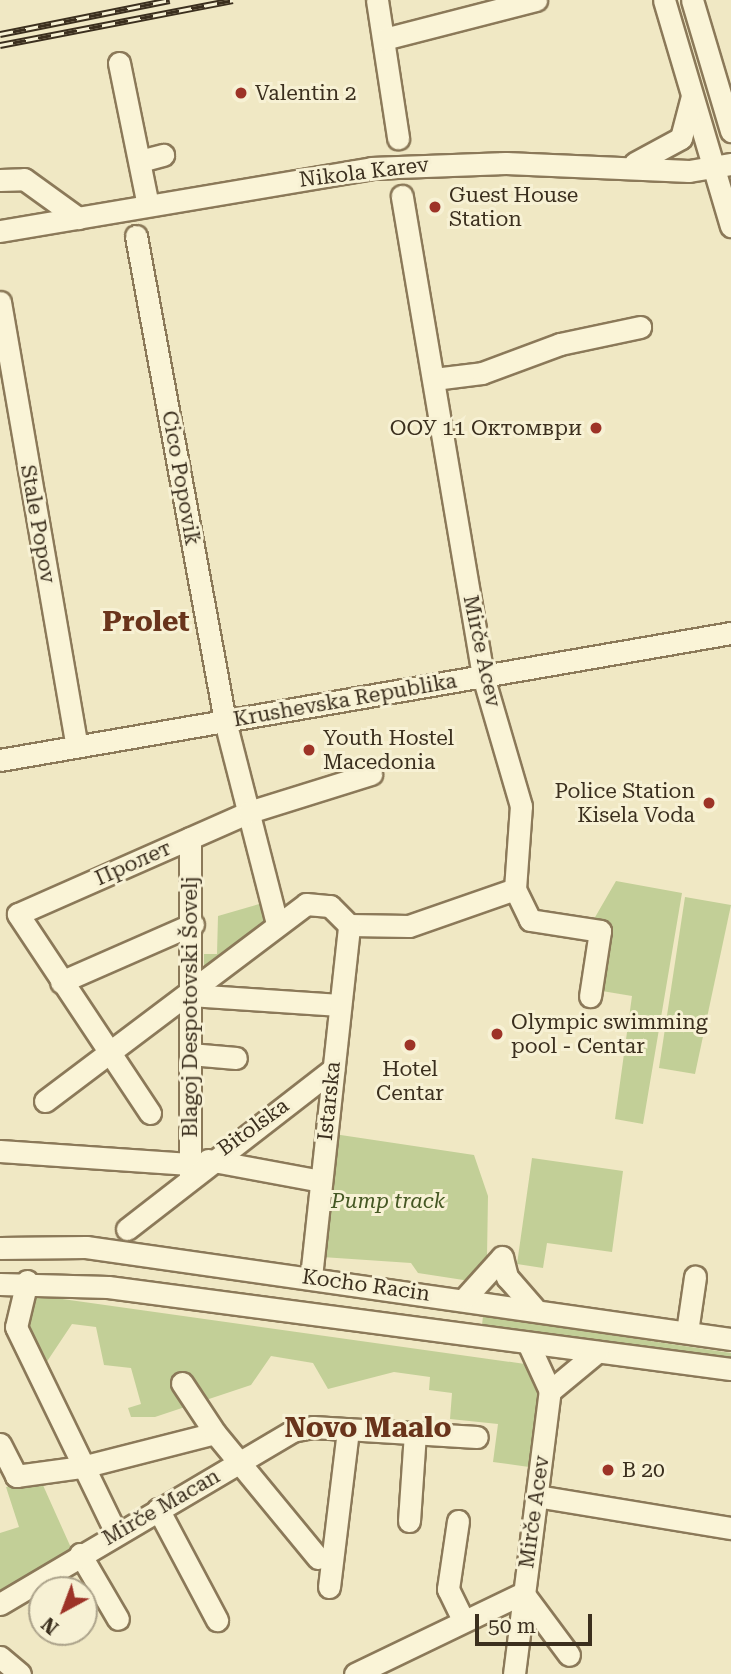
<!DOCTYPE html>
<html>
<head>
<meta charset="utf-8">
<style>
	body { margin:0 }
	#map { position:relative; width:731px; height:1674px; overflow:hidden; background:#f0e8c4; font-family:"Roboto Serif",serif }
	div>[style] { position:absolute }
	[style*='--x'] { left:calc(var(--x)*1px); top:calc(var(--y)*1px); width:calc(var(--w)*1px); rotate:calc(var(--a)*1deg) }
	.green>* { inset:0; background:#c2cf97 }
	.roads { filter:drop-shadow(2px 0 #8b7959) drop-shadow(-2px 0 #8b7959) drop-shadow(0 2px #8b7959) drop-shadow(0 -2px #8b7959) }
	.minor>* { height:21px; margin:-10.5px; padding:0 10.5px; transform-origin:10.5px; border-radius:10.5px; background:#faf4d7 }
	.rail>* { height:7px; margin-top:-3.5px; transform-origin:0; background:repeating-linear-gradient(90deg,#f7f1d4 0 13px,#3b2f1e 0 26px); box-sizing:border-box; border-block:2px solid #3b2f1e }
	.dots>* { width:19px; height:19px; translate:-50% -50%; box-sizing:border-box; border:4px solid #f7f1d4; border-radius:50% }
	span { translate:-50% -50%; white-space:nowrap; text-align:center; line-height:1.15; -webkit-text-stroke:6px #f7f1d4; paint-order:stroke }
	.poi-label { font-size:21px; color:#3b2f1e }
	.left { translate:0 -50%; text-align:left }
	.right { translate:-100% -50%; text-align:right }
	.street-label { font-size:21px; color:#3b2f1e }
	.park-label { font-size:21px; color:#455824; font-style:italic }
	.district-label { font-size:28px; color:#69341b; font-weight:700 }
	.north { position:absolute; left:28px; top:1576px; width:70px; height:70px; box-sizing:border-box; background:#f7f1d4; border:2px solid #aca38b; border-radius:50%; rotate:221deg; font-size:19px; font-weight:700; line-height:28px; text-align:center; color:#3b2f1e }
	.north::after { content:''; display:block; margin:auto; width:24px; height:32px; background:#9d3327; clip-path:polygon(50% 0,100% 100%,50% 72%,0 100%) }
	.scale { position:absolute; left:475px; top:1614px; width:117px; height:32px; box-sizing:border-box; border:4px solid #3b2f1e; border-top:0; padding-left:9px; font-size:21px; line-height:24px; white-space:nowrap; color:#3b2f1e; -webkit-text-stroke:5px #f7f1d4; paint-order:stroke }
</style>
</head>
<body>
<div id="map">
	<div class="green">
		<div style="clip-path:polygon(616px 881px,682px 893px,643px 1124px,615px 1119px,632px 996px,602px 991px,610px 922px,594px 919px)"></div>
		<div style="clip-path:polygon(685px 897px,731px 905px,695px 1074px,659px 1068px)"></div>
		<div style="clip-path:polygon(266px 902px,272px 922px,210px 970px,204px 966px,204px 954px,217px 954px,218px 916px)"></div>
		<div style="clip-path:polygon(334px 1134px,474px 1155px,488px 1196px,487px 1257px,470px 1281px,418px 1273px,411px 1263px,322px 1257px)"></div>
		<div style="clip-path:polygon(532px 1158px,623px 1171px,612px 1252px,547px 1243px,543px 1268px,517px 1264px)"></div>
		<div style="clip-path:polygon(34px 1295px,525px 1364px,539px 1386px,529px 1467px,493px 1462px,498px 1424px,450px 1419px,452px 1393px,429px 1390px,430px 1377px,394px 1372px,328px 1389px,313px 1363px,271px 1356px,251px 1385px,155px 1417px,131px 1417px,128px 1408px,141px 1404px,131px 1368px,104px 1365px,96px 1327px,72px 1324px,44px 1366px,24px 1324px)"></div>
		<div style="clip-path:polygon(483px 1316px,731px 1353px,731px 1361px,482px 1325px)"></div>
		<div style="clip-path:polygon(42px 1483px,72px 1550px,0 1590px,0 1533px,19px 1527px,6px 1487px)"></div>
	</div>
	<div class="roads">
		<div class="minor">
			<div style="--x:377;--y:0;--w:140;--a:81.3"></div>
			<div style="--x:664;--y:0;--w:236;--a:73.5"></div>
			<div style="--x:692;--y:0;--w:137;--a:73.4"></div>
			<div style="--x:384;--y:39;--w:157;--a:-14.4"></div>
			<div style="--x:119;--y:63;--w:145;--a:78.5"></div>
			<div style="--x:140;--y:161;--w:24;--a:-15"></div>
			<div style="--x:635;--y:163;--w:52;--a:-28.5"></div>
			<div style="--x:681;--y:138;--w:43;--a:-75.3"></div>
			<div style="--x:0;--y:180;--w:24;--a:-2"></div>
			<div style="--x:24;--y:179;--w:67;--a:35.8"></div>
			<div style="--x:0;--y:231;--w:376;--a:-9.6"></div>
			<div style="--x:371;--y:168;--w:135;--a:-2.1"></div>
			<div style="--x:506;--y:163;--w:183;--a:2.5"></div>
			<div style="--x:689;--y:171;--w:43;--a:-9.5"></div>
			<div style="--x:136;--y:236;--w:493;--a:79.6"></div>
			<div style="--x:225;--y:721;--w:210;--a:75.6"></div>
			<div style="--x:0;--y:302;--w:451;--a:80.2"></div>
			<div style="--x:434;--y:379;--w:48;--a:-7.1"></div>
			<div style="--x:482;--y:373;--w:83;--a:-20.4"></div>
			<div style="--x:560;--y:344;--w:82;--a:-12"></div>
			<div style="--x:0;--y:760;--w:742;--a:-9.86"></div>
			<div style="--x:515;--y:889;--w:34;--a:64"></div>
			<div style="--x:530;--y:920;--w:71;--a:8.9"></div>
			<div style="--x:600;--y:931;--w:66;--a:98.7"></div>
			<div style="--x:61;--y:982;--w:144;--a:-23.7"></div>
			<div style="--x:190;--y:995;--w:150;--a:3.8"></div>
			<div style="--x:190;--y:1054;--w:46;--a:5"></div>
			<div style="--x:45;--y:1101;--w:327;--a:-37"></div>
			<div style="--x:306;--y:904;--w:24;--a:5"></div>
			<div style="--x:330;--y:906;--w:27;--a:45"></div>
			<div style="--x:349;--y:925;--w:60;--a:1"></div>
			<div style="--x:409;--y:926;--w:112;--a:-19.2"></div>
			<div style="--x:515;--y:889;--w:83;--a:-85.9"></div>
			<div style="--x:521;--y:806;--w:135;--a:-106.3"></div>
			<div style="--x:483;--y:676;--w:487;--a:-99.6"></div>
			<div style="--x:150;--y:1113;--w:239;--a:-123.6"></div>
			<div style="--x:18;--y:914;--w:253;--a:-23.8"></div>
			<div style="--x:249;--y:812;--w:128;--a:-17.3"></div>
			<div style="--x:0;--y:1151;--w:190;--a:3.9"></div>
			<div style="--x:208;--y:1160;--w:115;--a:10.5"></div>
			<div style="--x:190;--y:1175;--w:337;--a:-90"></div>
			<div style="--x:127;--y:1229;--w:261;--a:-37.8"></div>
			<div style="--x:0;--y:1248;--w:86;--a:-0.7"></div>
			<div style="--x:86;--y:1247;--w:652;--a:8.12"></div>
			<div style="--x:502;--y:1257;--w:21;--a:76"></div>
			<div style="--x:507;--y:1277;--w:41;--a:48.9"></div>
			<div style="--x:311;--y:1277;--w:354;--a:-83.8"></div>
			<div style="--x:27;--y:1281;--w:47;--a:103.4"></div>
			<div style="--x:16;--y:1327;--w:229;--a:64.1"></div>
			<div style="--x:0;--y:1284;--w:108;--a:1.6"></div>
			<div style="--x:108;--y:1287;--w:628;--a:7.5"></div>
			<div style="--x:465;--y:1298;--w:55;--a:-47.9"></div>
			<div style="--x:687;--y:1332;--w:56;--a:-81.7"></div>
			<div style="--x:182;--y:1383;--w:60;--a:56.6"></div>
			<div style="--x:550;--y:1391;--w:61;--a:-39.7"></div>
			<div style="--x:0;--y:1444;--w:36;--a:63"></div>
			<div style="--x:16;--y:1476;--w:67;--a:-7.8"></div>
			<div style="--x:82;--y:1467;--w:137;--a:-14.3"></div>
			<div style="--x:215;--y:1433;--w:162;--a:50.5"></div>
			<div style="--x:537;--y:1496;--w:197;--a:9.4"></div>
			<div style="--x:158;--y:1509;--w:126;--a:62"></div>
			<div style="--x:409;--y:1521;--w:89;--a:-86.1"></div>
			<div style="--x:458;--y:1521;--w:69;--a:98.4"></div>
			<div style="--x:448;--y:1589;--w:34;--a:64"></div>
			<div style="--x:80;--y:1554;--w:75;--a:59.7"></div>
			<div style="--x:329;--y:1587;--w:159;--a:-83.1"></div>
			<div style="--x:0;--y:1604;--w:339;--a:-30.6"></div>
			<div style="--x:292;--y:1431;--w:21;--a:-11"></div>
			<div style="--x:313;--y:1427;--w:164;--a:3.5"></div>
			<div style="--x:0;--y:1657;--w:26;--a:40"></div>
			<div style="--x:355;--y:1674;--w:187;--a:-25.7"></div>
			<div style="--x:523;--y:1593;--w:77;--a:53.4"></div>
			<div style="--x:514;--y:1674;--w:285;--a:-82.8"></div>
			<div style="--x:550;--y:1391;--w:53;--a:-114.6"></div>
		</div>
	</div>
	<div class="rail">
		<div style="--x:0;--y:34;--w:173;--a:-11.3"></div>
		<div style="--x:0;--y:45;--w:237;--a:-10.9"></div>
	</div>
	<div class="dots">
		<div style="left:241px;top:93px;background:#9d3327"></div>
		<div style="left:435px;top:207px;background:#9d3327"></div>
		<div style="left:596px;top:428px;background:#9d3327"></div>
		<div style="left:309px;top:750px;background:#9d3327"></div>
		<div style="left:709px;top:803px;background:#9d3327"></div>
		<div style="left:497px;top:1034px;background:#9d3327"></div>
		<div style="left:410px;top:1045px;background:#9d3327"></div>
		<div style="left:608px;top:1470px;background:#9d3327"></div>
	</div>
	<div class="poi-label">
		<span class="left" style="left:255px;top:93px">Valentin 2</span>
		<span class="left" style="left:449px;top:207px">Guest House<br>Station</span>
		<span class="right" style="left:582px;top:428px">ООУ 11 Октомври</span>
		<span class="left" style="left:323px;top:750px">Youth Hostel<br>Macedonia</span>
		<span class="right" style="left:695px;top:803px">Police Station<br>Kisela Voda</span>
		<span class="left" style="left:511px;top:1034px">Olympic swimming<br>pool - Centar</span>
		<span style="left:410px;top:1081px">Hotel<br>Centar</span>
		<span class="left" style="left:622px;top:1470px">B 20</span>
	</div>
	<div class="street-label">
		<span style="left:364px;top:172px;rotate:-7deg">Nikola Karev</span>
		<span style="left:181px;top:478px;rotate:80deg">Cico Popoviḱ</span>
		<span style="left:38px;top:524px;rotate:80deg">Stale Popov</span>
		<span style="left:482px;top:651px;rotate:78deg">Mirče Acev</span>
		<span style="left:345px;top:700px;rotate:-10deg">Krushevska Republika</span>
		<span style="left:133px;top:863px;rotate:-24deg">Пролет</span>
		<span style="left:190px;top:1007px;rotate:-90deg">Blagoj Despotovski Šovelj</span>
		<span style="left:329px;top:1101px;rotate:-84deg">Istarska</span>
		<span style="left:253px;top:1127px;rotate:-36deg">Bitolska</span>
		<span style="left:366px;top:1285px;rotate:8deg">Kocho Racin</span>
		<span style="left:161px;top:1507px;rotate:-30deg">Mirče Macan</span>
		<span style="left:534px;top:1512px;rotate:-82deg">Mirče Acev</span>
	</div>
	<div class="park-label">
		<span style="left:388px;top:1201px">Pump track</span>
	</div>
	<div class="district-label">
		<span style="left:146px;top:622px">Prolet</span>
		<span style="left:368px;top:1428px">Novo Maalo</span>
	</div>
	<div class="north">N</div>
	<div class="scale">50 m</div>
</div>
</body>
</html>
